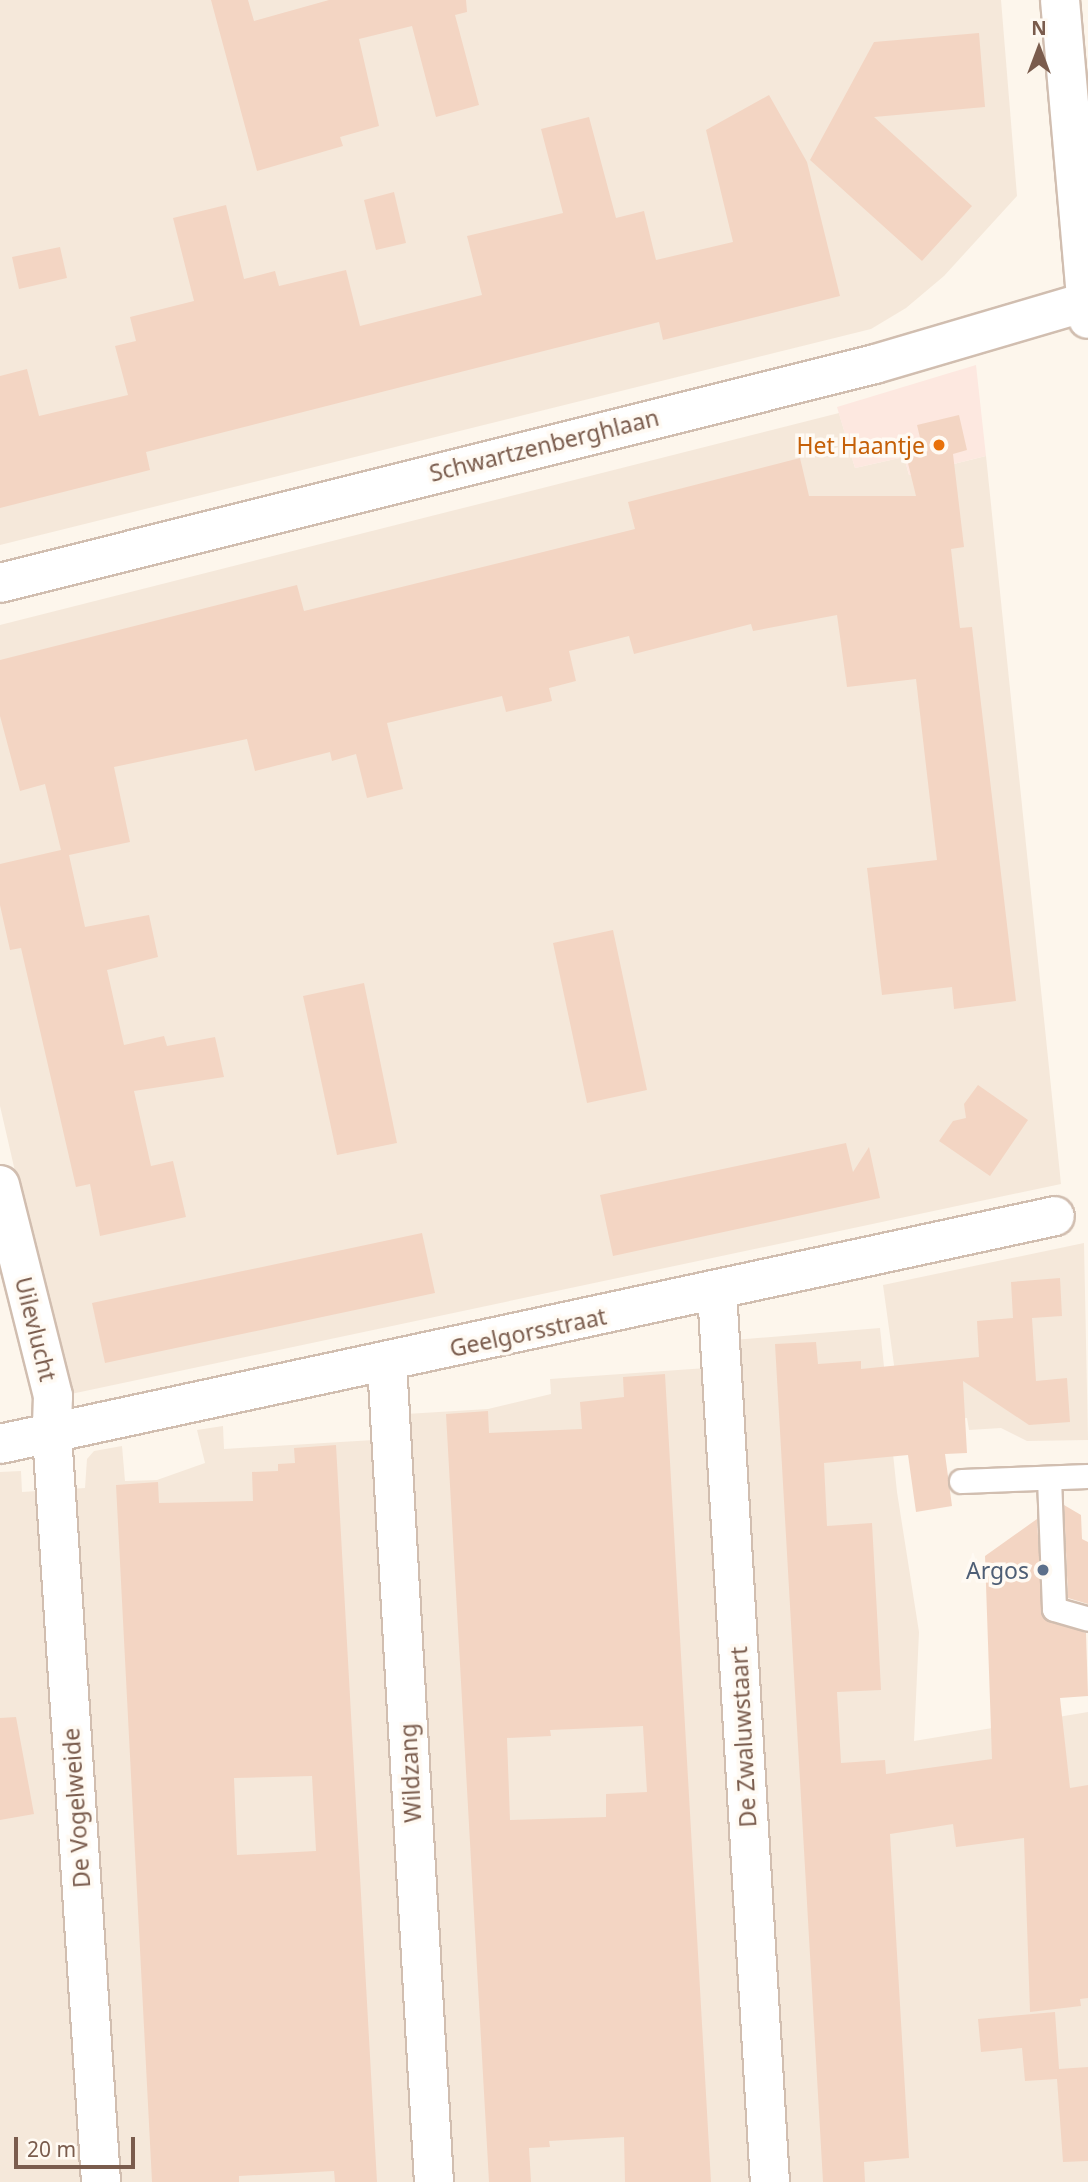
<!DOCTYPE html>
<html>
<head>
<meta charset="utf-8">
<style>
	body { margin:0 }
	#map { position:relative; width:1088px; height:2182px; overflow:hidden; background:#fdf6ec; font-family:"Noto Sans",sans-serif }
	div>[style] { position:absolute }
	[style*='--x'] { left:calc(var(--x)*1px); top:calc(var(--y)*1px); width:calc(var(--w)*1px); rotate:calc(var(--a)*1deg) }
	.residential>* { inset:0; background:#f5e8da }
	.commercial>* { inset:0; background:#fde8e0 }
	.building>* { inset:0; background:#f3d5c3 }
	.roads { filter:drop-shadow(2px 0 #d1beb0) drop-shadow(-2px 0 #d1beb0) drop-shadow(0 2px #d1beb0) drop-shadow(0 -2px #d1beb0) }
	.lane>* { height:23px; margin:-11.5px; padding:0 11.5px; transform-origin:11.5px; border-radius:11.5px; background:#fff }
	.street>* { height:38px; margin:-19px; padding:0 19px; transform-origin:19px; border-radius:19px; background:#fff }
	.secondary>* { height:38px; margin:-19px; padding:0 19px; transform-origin:19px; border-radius:19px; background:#fff }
	.dots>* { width:19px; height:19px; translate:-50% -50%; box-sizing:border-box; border:4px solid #fffaf3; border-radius:50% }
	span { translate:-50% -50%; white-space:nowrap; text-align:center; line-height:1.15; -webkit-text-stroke:7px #fffaf3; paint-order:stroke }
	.street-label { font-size:23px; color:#7a5c4d }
	.food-label { font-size:23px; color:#c56008 }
	.right { translate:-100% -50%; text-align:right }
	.service-label { font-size:23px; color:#4e5e75 }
	.north { position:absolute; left:1004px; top:14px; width:70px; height:70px; -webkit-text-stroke:5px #fffaf3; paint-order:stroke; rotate:0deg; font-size:19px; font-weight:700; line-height:28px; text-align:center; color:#7a5c4d }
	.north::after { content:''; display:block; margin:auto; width:24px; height:32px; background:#7a5c4d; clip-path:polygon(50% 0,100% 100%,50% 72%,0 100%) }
	.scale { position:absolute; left:14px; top:2137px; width:121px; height:32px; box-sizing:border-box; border:4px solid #7a5c4d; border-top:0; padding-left:9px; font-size:21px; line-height:24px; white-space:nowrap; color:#7a5c4d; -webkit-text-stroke:5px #fffaf3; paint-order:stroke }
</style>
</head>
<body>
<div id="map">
	<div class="residential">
		<div style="clip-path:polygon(0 0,1001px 0,1017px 196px,944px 276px,906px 308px,871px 329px,0 545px)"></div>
		<div style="clip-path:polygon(839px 413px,855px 468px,904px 457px,909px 475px,986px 456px,1061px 1184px,71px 1394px,65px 1389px,0 1106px,0 625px)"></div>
		<div style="clip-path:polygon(1084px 1243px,1088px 1440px,1027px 1441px,1001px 1428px,969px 1430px,967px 1418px,902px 1423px,883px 1285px)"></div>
		<div style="clip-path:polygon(880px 1328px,897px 1492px,919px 1632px,914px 1741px,1088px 1712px,1088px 2182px,0 2182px,0 1472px,21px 1471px,22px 1492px,85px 1488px,87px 1459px,94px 1451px,122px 1446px,125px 1481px,157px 1480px,205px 1463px,197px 1430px,223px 1426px,224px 1449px,407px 1438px,406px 1414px,488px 1409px,551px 1394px,550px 1379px,735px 1366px,733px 1340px)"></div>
	</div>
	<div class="commercial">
		<div style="clip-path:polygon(976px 365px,986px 456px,909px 475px,904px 457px,855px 468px,837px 407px)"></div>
	</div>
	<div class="building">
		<div style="clip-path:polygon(211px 0,248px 0,254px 21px,329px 0,466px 0,467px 12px,455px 15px,479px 105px,436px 117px,412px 26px,359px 39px,379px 126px,340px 137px,343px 146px,257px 171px)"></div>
		<div style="clip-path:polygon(979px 33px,985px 107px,874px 117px,972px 206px,922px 261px,810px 160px,874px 42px)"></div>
		<div style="clip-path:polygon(769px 95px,807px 162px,840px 296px,663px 340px,659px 322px,417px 383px,146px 452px,150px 470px,0 508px,0 376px,27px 369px,39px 416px,128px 395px,115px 346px,136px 341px,130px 317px,194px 301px,173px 218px,226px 205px,244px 279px,275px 271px,279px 286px,346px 270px,360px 326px,482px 295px,467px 236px,563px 213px,541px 129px,589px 117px,616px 218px,644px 211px,656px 260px,733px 242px,706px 130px)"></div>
		<div style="clip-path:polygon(394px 192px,406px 243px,376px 250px,364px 200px)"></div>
		<div style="clip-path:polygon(60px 247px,67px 278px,19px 289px,12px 257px)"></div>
		<div style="clip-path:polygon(959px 415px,967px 450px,953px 454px,964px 547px,951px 549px,960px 628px,972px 627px,1016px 1001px,954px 1009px,952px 987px,882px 995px,867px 868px,937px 860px,925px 757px,916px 679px,847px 687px,837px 615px,753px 631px,751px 624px,634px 654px,629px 636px,569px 651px,576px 681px,549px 688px,552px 701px,506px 712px,502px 696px,387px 723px,403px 789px,367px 798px,356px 754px,332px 761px,330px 752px,255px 771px,247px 739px,114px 767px,130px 842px,69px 855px,85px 927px,149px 915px,158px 957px,107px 970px,124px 1045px,164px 1036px,167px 1046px,215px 1037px,224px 1077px,134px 1091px,151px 1166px,173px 1161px,186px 1217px,100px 1236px,90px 1184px,76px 1187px,21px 948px,10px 950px,0 905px,0 864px,61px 850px,45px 784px,20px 791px,0 716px,0 660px,297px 585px,304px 611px,503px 562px,635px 529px,628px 502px,800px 458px,809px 496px,916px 496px,904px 447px,921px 442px,917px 425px)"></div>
		<div style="clip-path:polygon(613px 930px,647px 1090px,587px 1103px,553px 943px)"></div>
		<div style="clip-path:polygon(364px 983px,397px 1143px,337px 1155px,303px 996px)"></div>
		<div style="clip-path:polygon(978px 1085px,1028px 1120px,990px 1176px,939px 1141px,953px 1121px,966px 1118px,964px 1104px)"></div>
		<div style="clip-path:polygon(846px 1143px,853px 1172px,869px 1147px,880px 1198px,613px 1256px,600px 1195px)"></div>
		<div style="clip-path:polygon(422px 1233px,435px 1293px,105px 1363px,92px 1303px)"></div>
		<div style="clip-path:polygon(1060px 1278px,1062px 1316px,1032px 1318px,1036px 1381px,1067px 1378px,1070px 1422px,1029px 1425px,963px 1381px,967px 1453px,945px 1454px,952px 1506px,916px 1512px,908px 1455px,824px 1463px,827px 1526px,872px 1523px,877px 1613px,881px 1690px,837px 1692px,841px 1763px,885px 1760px,886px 1774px,992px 1759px,985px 1556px,1037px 1519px,1043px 1617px,1086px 1633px,1088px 1696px,1060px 1698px,1070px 1788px,1088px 1785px,1088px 1998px,1080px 1999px,1081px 2006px,1030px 2012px,1024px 1838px,956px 1847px,953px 1824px,890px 1834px,909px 2158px,864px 2162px,865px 2182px,823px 2182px,775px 1344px,816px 1342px,818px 1364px,861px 1361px,861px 1369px,979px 1357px,977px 1321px,1013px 1318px,1011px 1282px)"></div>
		<div style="clip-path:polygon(evenodd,665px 1374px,711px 2182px,625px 2182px,624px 2137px,549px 2141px,550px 2147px,529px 2148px,531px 2182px,489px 2182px,446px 1414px,488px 1411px,489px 1433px,582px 1429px,580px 1402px,624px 1397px,623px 1377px,665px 1374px,643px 1726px,647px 1792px,606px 1794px,606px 1817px,510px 1820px,507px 1738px,551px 1736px,550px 1730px,643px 1726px)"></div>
		<div style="clip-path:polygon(evenodd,336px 1445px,377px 2182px,335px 2182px,334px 2171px,239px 2176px,239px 2182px,152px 2182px,116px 1485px,158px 1482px,159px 1503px,253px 1501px,252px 1472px,278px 1471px,278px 1464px,295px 1463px,294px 1448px,336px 1445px,312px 1776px,316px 1851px,237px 1855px,234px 1778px,312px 1776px)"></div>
		<div style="clip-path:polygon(1064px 1505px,1081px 1515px,1082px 1539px,1088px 1542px,1088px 1604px,1068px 1598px)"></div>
		<div style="clip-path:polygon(16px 1717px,34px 1814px,0 1820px,0 1718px)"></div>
		<div style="clip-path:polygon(1055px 2012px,1059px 2069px,1088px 2067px,1088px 2161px,1063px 2162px,1057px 2079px,1025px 2081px,1022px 2048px,981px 2052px,978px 2019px)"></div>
	</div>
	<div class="roads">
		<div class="lane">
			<div style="--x:1049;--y:1478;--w:131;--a:87.8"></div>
			<div style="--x:1054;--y:1609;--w:35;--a:16"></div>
			<div style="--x:961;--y:1481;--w:127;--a:-2.3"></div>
		</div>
		<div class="street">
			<div style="--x:0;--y:583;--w:902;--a:-14.05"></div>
			<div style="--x:875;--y:364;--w:220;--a:-16.4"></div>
			<div style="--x:0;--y:1185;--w:218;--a:75.9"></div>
			<div style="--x:53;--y:1396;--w:38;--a:92"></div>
			<div style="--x:52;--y:1434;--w:750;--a:86.25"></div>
			<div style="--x:717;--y:1291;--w:893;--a:86.6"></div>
			<div style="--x:387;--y:1363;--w:820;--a:86.72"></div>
			<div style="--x:0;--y:1444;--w:1079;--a:-12.19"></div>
		</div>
		<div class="secondary">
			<div style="--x:1060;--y:0;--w:320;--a:85"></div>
		</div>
	</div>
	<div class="dots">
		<div style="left:939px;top:445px;background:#e8710a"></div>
		<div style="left:1043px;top:1570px;background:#5c6f8a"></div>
	</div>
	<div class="street-label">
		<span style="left:544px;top:445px;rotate:-14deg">Schwartzenberghlaan</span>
		<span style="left:36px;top:1329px;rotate:76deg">Uilevlucht</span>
		<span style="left:528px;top:1332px;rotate:-12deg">Geelgorsstraat</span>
		<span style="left:743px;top:1737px;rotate:-93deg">De Zwaluwstaart</span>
		<span style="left:410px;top:1773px;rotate:-93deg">Wildzang</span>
		<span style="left:76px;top:1808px;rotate:-94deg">De Vogelweide</span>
	</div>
	<div class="food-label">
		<span class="right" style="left:925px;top:445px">Het Haantje</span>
	</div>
	<div class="service-label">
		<span class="right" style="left:1029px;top:1570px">Argos</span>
	</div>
	<div class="north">N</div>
	<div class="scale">20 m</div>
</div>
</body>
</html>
